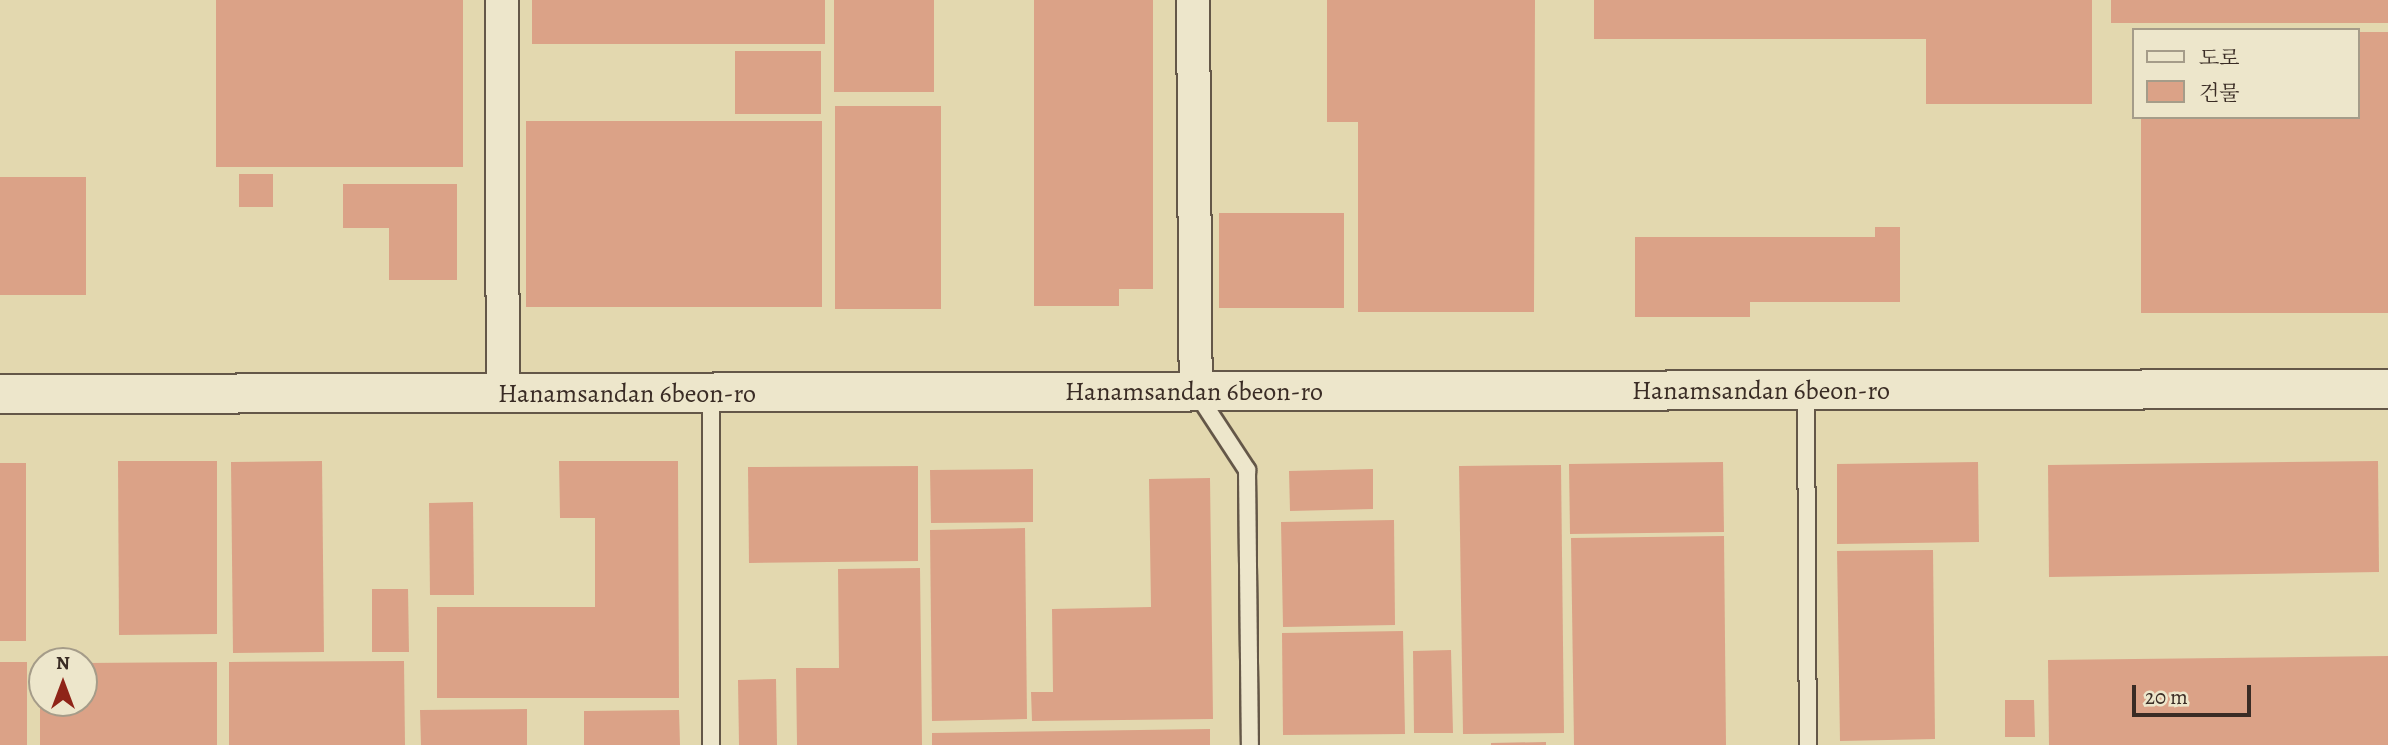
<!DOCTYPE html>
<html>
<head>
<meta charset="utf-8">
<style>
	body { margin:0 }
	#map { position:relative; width:2388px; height:745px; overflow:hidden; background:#e3d8af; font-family:Alegreya,"Noto Serif KR",serif }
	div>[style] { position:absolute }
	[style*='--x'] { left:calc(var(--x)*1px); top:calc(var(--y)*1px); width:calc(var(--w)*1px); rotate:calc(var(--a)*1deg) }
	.building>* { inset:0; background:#dba287 }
	.roads { filter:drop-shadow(2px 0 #645748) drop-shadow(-2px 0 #645748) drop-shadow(0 2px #645748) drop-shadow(0 -2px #645748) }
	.lane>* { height:16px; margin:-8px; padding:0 8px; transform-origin:8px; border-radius:8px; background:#ede6cb }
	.street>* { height:32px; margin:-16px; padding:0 16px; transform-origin:16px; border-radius:16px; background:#ede6cb }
	.secondary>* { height:38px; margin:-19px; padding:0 19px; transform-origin:19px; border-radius:19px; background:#ede6cb }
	span { translate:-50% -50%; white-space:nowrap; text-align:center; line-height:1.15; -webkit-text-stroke:7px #ede6cb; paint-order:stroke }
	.street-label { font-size:26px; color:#3a2c25 }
	.legend { position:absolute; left:2132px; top:28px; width:228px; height:91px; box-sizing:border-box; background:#ede6cb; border:2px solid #a59c89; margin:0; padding:9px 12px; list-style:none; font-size:21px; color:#3a2c25 }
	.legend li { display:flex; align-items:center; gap:14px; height:35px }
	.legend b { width:35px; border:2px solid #a59c89 }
	.north { position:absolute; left:28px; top:647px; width:70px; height:70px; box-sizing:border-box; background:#ede6cb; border:2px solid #a59c89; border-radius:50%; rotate:0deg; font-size:19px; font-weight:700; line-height:28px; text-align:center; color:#3a2c25 }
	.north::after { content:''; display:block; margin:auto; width:24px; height:32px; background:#8f2418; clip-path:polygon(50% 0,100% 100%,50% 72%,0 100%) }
	.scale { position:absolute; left:2132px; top:685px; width:119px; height:32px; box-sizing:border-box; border:4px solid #3a2c25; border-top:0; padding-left:9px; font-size:21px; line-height:24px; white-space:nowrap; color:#3a2c25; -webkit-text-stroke:5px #ede6cb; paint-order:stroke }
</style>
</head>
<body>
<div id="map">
	<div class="building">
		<div style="clip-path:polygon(216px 0,463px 0,463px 167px,216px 167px)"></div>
		<div style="clip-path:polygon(532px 0,825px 0,825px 44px,532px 44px)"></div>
		<div style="clip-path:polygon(834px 0,934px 0,934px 92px,834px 92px)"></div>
		<div style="clip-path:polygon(1034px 0,1153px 0,1153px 289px,1119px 289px,1119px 306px,1034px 306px)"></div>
		<div style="clip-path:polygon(1327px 0,1535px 0,1534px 312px,1358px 312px,1358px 122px,1327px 122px)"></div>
		<div style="clip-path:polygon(1594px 0,2092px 0,2092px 104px,1926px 104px,1926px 39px,1594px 39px)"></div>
		<div style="clip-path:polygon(2111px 0,2388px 0,2388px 23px,2111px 23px)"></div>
		<div style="clip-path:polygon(2358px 32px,2388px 32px,2388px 313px,2141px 313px,2141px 117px,2358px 117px)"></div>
		<div style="clip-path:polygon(735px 51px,821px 51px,821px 114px,735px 114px)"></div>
		<div style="clip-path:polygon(835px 106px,941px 106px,941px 309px,835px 309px)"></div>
		<div style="clip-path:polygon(526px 121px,822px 121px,822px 307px,526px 307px)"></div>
		<div style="clip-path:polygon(239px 174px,273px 174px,273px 207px,239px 207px)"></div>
		<div style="clip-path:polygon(0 177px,86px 177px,86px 295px,0 295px)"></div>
		<div style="clip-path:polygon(343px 184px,457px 184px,457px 280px,389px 280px,389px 228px,343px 228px)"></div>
		<div style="clip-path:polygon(1219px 213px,1344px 213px,1344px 308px,1219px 308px)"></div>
		<div style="clip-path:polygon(1875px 227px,1900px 227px,1900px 302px,1750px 302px,1750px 317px,1635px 317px,1635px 237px,1875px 237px)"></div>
		<div style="clip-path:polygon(118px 461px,217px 461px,217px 634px,119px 635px)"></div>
		<div style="clip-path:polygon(322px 461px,324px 652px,233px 653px,231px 462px)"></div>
		<div style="clip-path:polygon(559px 461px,678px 461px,679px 698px,437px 698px,437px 607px,595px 607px,595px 518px,560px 518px)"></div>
		<div style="clip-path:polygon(2378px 461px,2379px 572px,2049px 577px,2048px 465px)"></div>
		<div style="clip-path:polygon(1723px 462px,1724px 532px,1570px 534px,1569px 464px)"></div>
		<div style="clip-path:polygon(1978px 462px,1979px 542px,1837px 544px,1837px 464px)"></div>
		<div style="clip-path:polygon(0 463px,26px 463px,26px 641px,0 641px)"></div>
		<div style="clip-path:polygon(1561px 465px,1564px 733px,1463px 734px,1459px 466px)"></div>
		<div style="clip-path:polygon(918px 466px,918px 561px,749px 563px,748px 467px)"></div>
		<div style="clip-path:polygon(1033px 469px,1033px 522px,931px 523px,930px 470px)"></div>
		<div style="clip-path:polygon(1373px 469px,1373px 509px,1290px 511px,1289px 471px)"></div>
		<div style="clip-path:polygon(1210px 478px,1213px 719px,1032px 721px,1031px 692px,1053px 692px,1052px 609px,1151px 607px,1149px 479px)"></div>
		<div style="clip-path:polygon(473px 502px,474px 595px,430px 595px,429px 503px)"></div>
		<div style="clip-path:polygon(1394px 520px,1395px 625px,1283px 627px,1281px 522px)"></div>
		<div style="clip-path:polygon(1025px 528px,1027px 719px,932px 721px,930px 530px)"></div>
		<div style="clip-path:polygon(1724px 536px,1726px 745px,1574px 745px,1571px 538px)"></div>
		<div style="clip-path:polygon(1933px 550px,1935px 739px,1840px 741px,1837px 551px)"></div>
		<div style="clip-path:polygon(920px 568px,922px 745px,797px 745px,796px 668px,839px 668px,838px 569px)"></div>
		<div style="clip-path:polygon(372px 589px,408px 589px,409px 652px,372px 652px)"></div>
		<div style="clip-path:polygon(1403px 631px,1405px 734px,1283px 735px,1282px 633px)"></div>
		<div style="clip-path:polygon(1451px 650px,1453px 733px,1414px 733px,1413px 651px)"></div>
		<div style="clip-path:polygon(2388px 656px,2388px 745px,2049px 745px,2048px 660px)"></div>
		<div style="clip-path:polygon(404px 661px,405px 745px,229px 745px,229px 662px)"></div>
		<div style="clip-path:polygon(0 662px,27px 662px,27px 745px,0 745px)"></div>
		<div style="clip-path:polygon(217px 662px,217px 745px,40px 745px,40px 703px,84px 703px,84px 663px)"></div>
		<div style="clip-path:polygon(776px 679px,777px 745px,739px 745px,738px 680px)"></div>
		<div style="clip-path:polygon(2005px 700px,2034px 700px,2035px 737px,2005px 737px)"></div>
		<div style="clip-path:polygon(527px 709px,527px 745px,421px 745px,420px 710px)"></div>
		<div style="clip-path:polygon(679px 710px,680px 745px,584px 745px,584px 711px)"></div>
		<div style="clip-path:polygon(1210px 729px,1210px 745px,932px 745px,932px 733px)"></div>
		<div style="clip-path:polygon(1546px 742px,1546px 745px,1491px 745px,1491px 743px)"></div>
	</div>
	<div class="roads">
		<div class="lane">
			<div style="--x:1806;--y:391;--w:354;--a:89.7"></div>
			<div style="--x:711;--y:394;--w:351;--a:90"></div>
			<div style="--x:1198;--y:395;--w:90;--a:56.8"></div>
			<div style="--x:1247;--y:470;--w:275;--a:89.4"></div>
		</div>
		<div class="street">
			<div style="--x:502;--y:0;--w:394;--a:89.9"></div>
			<div style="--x:1193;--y:0;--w:392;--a:89.6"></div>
		</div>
		<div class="secondary">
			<div style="--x:0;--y:394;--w:2388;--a:-0.12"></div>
		</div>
	</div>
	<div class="street-label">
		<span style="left:1761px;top:391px">Hanamsandan 6beon-ro</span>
		<span style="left:1194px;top:392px">Hanamsandan 6beon-ro</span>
		<span style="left:627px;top:394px">Hanamsandan 6beon-ro</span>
	</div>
	<ul class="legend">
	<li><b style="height:9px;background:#ede6cb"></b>도로</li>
	<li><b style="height:19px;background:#dba287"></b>건물</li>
	</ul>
	<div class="north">N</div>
	<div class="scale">20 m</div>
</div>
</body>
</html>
